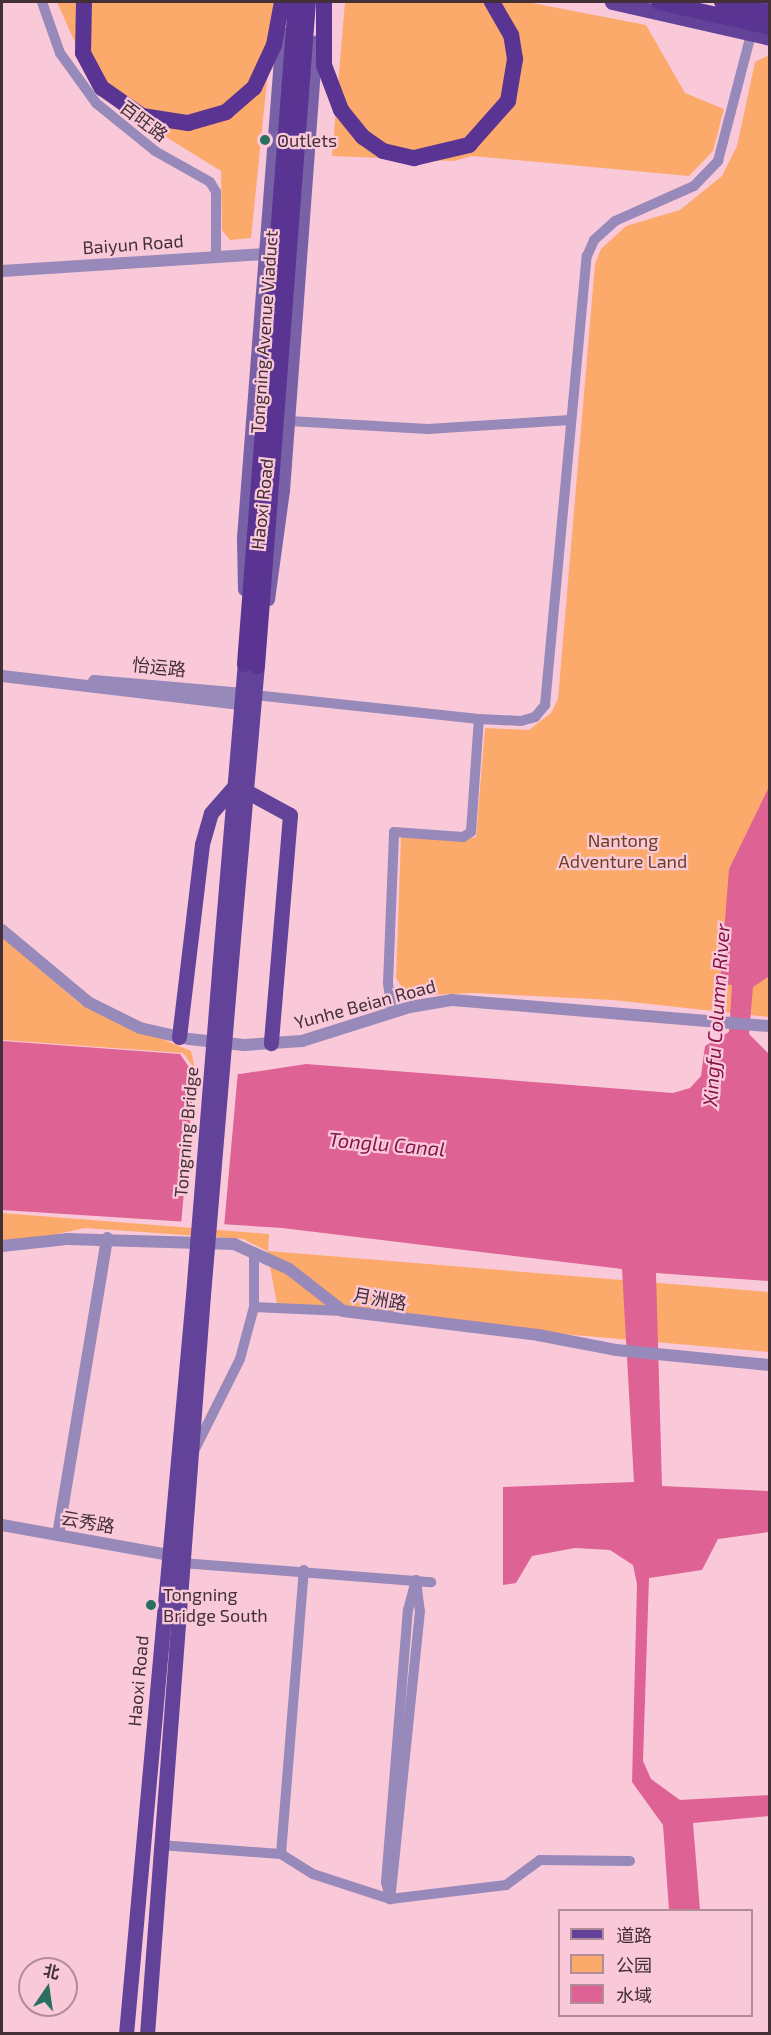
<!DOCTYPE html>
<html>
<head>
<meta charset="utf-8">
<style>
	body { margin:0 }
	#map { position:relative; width:771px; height:2035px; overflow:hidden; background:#fac9d9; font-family:"Exo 2","Noto Sans SC",sans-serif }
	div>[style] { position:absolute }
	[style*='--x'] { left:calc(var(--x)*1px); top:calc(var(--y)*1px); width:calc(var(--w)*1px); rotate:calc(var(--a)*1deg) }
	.green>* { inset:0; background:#fbaa6b }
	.water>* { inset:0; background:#de6394 }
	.pier>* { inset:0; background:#fac9d9 }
	.minor>* { height:10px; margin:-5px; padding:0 5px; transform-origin:5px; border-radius:5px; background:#9789b9 }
	.tertiary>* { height:12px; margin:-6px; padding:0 6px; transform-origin:6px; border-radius:6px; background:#9789b9 }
	.secondary>* { height:12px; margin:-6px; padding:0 6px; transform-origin:6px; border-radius:6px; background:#7861a7 }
	.primary>* { height:15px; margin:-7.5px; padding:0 7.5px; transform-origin:7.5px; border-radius:7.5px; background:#624399 }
	.trunk>* { height:16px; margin:-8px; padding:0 8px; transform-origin:8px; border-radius:8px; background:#5a3492 }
	.primary-bridge>* { height:15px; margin:-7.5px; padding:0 7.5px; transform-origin:7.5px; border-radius:7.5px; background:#624399 }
	.trunk-bridge>* { height:16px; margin:-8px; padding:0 8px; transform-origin:8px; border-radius:8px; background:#5a3492 }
	.dots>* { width:16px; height:16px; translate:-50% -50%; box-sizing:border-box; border:3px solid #fac9d9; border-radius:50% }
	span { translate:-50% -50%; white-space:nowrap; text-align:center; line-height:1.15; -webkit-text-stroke:4.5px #fac9d9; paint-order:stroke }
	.street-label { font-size:18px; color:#433036 }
	.poi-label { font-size:18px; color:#433036 }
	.left { translate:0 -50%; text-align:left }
	.park-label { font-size:18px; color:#6c411f }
	.water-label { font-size:20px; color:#86144b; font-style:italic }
	.frame { position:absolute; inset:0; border:3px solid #433036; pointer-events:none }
	.legend { position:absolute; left:558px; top:1909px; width:195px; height:108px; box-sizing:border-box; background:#fac9d9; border:2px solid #b18c98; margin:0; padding:8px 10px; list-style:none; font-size:18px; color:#433036 }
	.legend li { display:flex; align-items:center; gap:12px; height:30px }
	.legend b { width:30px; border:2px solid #b18c98 }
	.north { position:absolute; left:18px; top:1957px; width:60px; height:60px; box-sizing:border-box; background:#fac9d9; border:2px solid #b18c98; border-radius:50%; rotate:13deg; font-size:16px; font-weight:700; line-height:24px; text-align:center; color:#433036 }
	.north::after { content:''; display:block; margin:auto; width:21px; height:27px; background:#2b6f61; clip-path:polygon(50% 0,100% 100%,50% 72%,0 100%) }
</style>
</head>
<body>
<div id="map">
	<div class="green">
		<div style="clip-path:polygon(57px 2px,275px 2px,251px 238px,230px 240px,222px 230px,221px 171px,127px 113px,84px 63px)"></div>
		<div style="clip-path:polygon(345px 2px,527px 2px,646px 25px,685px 93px,724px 109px,713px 151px,689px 176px,472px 156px,454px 161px,332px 156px)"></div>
		<div style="clip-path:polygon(769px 55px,769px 1017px,613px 1000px,473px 993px,407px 996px,396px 978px,401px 837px,462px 841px,476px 837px,485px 728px,529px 730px,551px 713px,558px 699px,595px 264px,601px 249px,626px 226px,680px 210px,722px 176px,737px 146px,755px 62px)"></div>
		<div style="clip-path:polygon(2px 937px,82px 1005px,191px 1051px,195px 1069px,183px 1053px,2px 1040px)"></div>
		<div style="clip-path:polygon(2px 1213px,269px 1234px,268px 1251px,769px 1292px,769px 1352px,278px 1309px,267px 1251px,243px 1239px,85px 1228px,2px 1246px)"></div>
	</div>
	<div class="water">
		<div style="clip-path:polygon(769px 787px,768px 977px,753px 987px,749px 1034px,769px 1054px,769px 1281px,656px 1273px,662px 1486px,769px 1491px,769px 1532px,718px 1539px,702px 1570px,649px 1578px,643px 1761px,651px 1779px,680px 1800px,769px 1795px,769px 1816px,693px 1823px,700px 1910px,669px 1910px,663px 1825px,632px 1782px,637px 1584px,633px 1565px,610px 1550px,575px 1548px,532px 1556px,516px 1583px,503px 1585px,503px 1487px,634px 1482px,622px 1269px,282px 1228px,2px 1210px,2px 1041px,180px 1054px,191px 1070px,240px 1074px,306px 1064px,673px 1093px,690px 1088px,701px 1076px,705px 1046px,729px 1032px,732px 985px,720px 984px,729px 869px)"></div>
	</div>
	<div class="pier">
		<div style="clip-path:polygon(195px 1068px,238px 1071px,224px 1227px,181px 1225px)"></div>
	</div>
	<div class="minor">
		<div style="--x:42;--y:2;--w:54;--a:70.6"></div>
		<div style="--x:60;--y:53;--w:62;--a:54.2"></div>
		<div style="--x:96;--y:103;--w:76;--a:39.1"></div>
		<div style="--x:155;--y:151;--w:63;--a:29.4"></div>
		<div style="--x:210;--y:182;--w:12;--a:59"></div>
		<div style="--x:216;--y:192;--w:64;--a:90"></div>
		<div style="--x:289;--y:421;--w:139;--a:3.3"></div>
		<div style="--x:428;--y:429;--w:142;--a:-3.6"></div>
		<div style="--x:254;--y:695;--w:226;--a:6.1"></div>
		<div style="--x:479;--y:719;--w:42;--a:2.7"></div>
		<div style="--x:521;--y:721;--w:15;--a:-16"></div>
		<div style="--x:535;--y:717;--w:16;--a:-50"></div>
		<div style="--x:545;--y:705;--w:451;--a:-84.7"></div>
		<div style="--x:587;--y:256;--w:17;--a:-66"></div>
		<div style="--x:594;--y:240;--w:28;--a:-42"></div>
		<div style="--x:615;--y:221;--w:86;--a:-23.9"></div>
		<div style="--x:694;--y:186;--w:35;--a:-46"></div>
		<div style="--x:718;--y:161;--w:131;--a:-75.4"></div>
		<div style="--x:392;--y:1012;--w:29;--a:-98"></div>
		<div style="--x:388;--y:983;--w:151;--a:-87.7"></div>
		<div style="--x:394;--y:832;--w:69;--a:4.1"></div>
		<div style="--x:463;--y:837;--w:9;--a:-32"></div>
		<div style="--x:471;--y:832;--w:113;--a:-86"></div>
		<div style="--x:254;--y:1307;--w:89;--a:2.6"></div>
		<div style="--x:192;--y:1455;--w:107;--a:-63.4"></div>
		<div style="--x:240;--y:1359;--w:54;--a:-74.9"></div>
		<div style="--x:254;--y:1307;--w:55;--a:-90"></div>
		<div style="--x:182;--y:1563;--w:250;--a:4.4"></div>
		<div style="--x:416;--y:1580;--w:31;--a:83"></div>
		<div style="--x:420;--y:1611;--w:290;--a:95.9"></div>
		<div style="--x:390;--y:1899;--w:17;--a:-103"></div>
		<div style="--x:386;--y:1882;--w:273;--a:-85.4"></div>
		<div style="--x:408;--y:1610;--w:31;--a:-75"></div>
		<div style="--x:160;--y:1845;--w:121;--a:4.3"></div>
		<div style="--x:281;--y:1854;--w:38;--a:32"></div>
		<div style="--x:313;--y:1874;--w:81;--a:18"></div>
		<div style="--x:390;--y:1899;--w:117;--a:-6.9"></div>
		<div style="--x:506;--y:1885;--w:42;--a:-36.3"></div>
		<div style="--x:540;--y:1860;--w:90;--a:0.6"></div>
		<div style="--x:281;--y:1854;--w:285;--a:-85.4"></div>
	</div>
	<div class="tertiary">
		<div style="--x:2;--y:271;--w:266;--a:-3.7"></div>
		<div style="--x:2;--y:676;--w:242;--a:6.7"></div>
		<div style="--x:94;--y:681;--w:150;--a:5"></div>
		<div style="--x:2;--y:930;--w:112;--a:39.9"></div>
		<div style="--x:88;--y:1002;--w:58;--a:26.6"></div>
		<div style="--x:140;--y:1028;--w:50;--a:12.7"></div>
		<div style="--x:189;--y:1039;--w:55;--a:6.2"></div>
		<div style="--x:244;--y:1045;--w:58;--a:-3.9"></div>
		<div style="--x:302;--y:1041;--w:113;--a:-17.5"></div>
		<div style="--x:410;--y:1007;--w:43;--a:-9.5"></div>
		<div style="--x:452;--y:1000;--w:319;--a:4.7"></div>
		<div style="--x:2;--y:1246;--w:65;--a:-6.1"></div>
		<div style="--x:67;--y:1239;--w:167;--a:1.7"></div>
		<div style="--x:234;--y:1244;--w:60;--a:24.4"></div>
		<div style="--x:289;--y:1269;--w:68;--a:37.9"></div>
		<div style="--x:343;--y:1311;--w:196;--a:7"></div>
		<div style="--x:538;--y:1335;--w:79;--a:10.9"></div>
		<div style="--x:616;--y:1350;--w:155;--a:5.6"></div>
		<div style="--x:2;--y:1525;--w:169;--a:10.2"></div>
		<div style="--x:58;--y:1535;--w:301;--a:-80.6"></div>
	</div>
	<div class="secondary">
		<div style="--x:244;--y:590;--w:52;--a:-91.1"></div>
		<div style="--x:243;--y:538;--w:507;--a:-85.58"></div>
		<div style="--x:269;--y:600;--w:110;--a:-82.2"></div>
		<div style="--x:284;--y:491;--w:451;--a:-85.8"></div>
	</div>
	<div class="primary">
		<div style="--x:612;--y:2;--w:162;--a:12.8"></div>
		<div style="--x:758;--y:2;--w:12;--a:9"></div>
		<div style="--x:246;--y:791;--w:50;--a:28.6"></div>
		<div style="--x:290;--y:815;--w:229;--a:94.8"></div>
		<div style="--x:219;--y:971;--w:308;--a:-85.2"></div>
		<div style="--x:230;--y:973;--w:308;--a:-85"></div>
		<div style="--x:179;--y:1037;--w:194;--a:-83.2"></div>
		<div style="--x:202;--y:844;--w:32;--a:-74"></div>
		<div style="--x:211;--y:813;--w:37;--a:-49"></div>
		<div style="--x:126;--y:2034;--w:742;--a:-84.82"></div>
		<div style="--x:147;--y:2034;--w:741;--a:-85.67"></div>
	</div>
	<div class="trunk">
		<div style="--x:84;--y:2;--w:51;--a:91.1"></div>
		<div style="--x:83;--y:53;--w:40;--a:62"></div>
		<div style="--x:102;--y:88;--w:49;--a:35"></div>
		<div style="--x:142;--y:116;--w:47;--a:8.7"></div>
		<div style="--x:188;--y:123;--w:40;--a:-16"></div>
		<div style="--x:226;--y:112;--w:37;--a:-41"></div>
		<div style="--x:254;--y:88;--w:47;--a:-65.1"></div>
		<div style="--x:274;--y:45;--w:44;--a:-79.5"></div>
		<div style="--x:659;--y:2;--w:114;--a:12.7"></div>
		<div style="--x:722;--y:2;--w:49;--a:12.9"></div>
		<div style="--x:245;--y:664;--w:664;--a:-85.59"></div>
		<div style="--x:257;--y:666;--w:666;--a:-85.61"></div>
	</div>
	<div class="primary-bridge">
		<div style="--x:193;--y:1295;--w:325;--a:-85.4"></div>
		<div style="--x:203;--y:1295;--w:323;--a:-85.2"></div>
	</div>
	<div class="trunk-bridge">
		<div style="--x:324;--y:2;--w:63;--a:90"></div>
		<div style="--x:324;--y:65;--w:48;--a:69.3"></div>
		<div style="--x:341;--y:110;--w:35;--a:51"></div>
		<div style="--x:363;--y:137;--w:24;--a:35"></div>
		<div style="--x:383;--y:151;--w:32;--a:13"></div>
		<div style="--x:414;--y:158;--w:57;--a:-13.3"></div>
		<div style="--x:469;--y:145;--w:59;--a:-48.4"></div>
		<div style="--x:508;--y:101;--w:43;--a:-80.5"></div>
		<div style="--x:515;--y:59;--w:24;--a:-99"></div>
		<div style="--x:511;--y:35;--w:38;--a:-120"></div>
	</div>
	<div class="dots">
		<div style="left:265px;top:140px;background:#2b6f61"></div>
		<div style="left:151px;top:1605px;background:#2b6f61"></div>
	</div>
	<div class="street-label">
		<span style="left:144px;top:121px;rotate:37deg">百旺路</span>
		<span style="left:133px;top:244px;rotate:-4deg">Baiyun Road</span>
		<span style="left:264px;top:332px;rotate:-86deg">Tongning Avenue Viaduct</span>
		<span style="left:262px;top:504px;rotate:-84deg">Haoxi Road</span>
		<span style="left:159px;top:667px;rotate:6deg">怡运路</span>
		<span style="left:365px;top:1004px;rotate:-15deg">Yunhe Beian Road</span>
		<span style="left:186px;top:1132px;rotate:-85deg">Tongning Bridge</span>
		<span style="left:380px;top:1299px;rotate:10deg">月洲路</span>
		<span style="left:88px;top:1522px;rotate:10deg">云秀路</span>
		<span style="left:138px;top:1681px;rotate:-85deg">Haoxi Road</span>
	</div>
	<div class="poi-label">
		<span class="left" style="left:277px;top:140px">Outlets</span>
		<span class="left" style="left:163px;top:1605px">Tongning<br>Bridge South</span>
	</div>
	<div class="park-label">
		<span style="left:623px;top:851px">Nantong<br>Adventure Land</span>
	</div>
	<div class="water-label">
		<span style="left:716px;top:1015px;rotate:-86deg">Xingfu Column River</span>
		<span style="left:387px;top:1144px;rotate:5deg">Tonglu Canal</span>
	</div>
	<div class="frame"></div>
	<ul class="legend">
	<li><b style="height:8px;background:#624399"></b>道路</li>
	<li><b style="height:16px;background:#fbaa6b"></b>公园</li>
	<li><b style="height:16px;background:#de6394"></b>水域</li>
	</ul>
	<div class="north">北</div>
</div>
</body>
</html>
